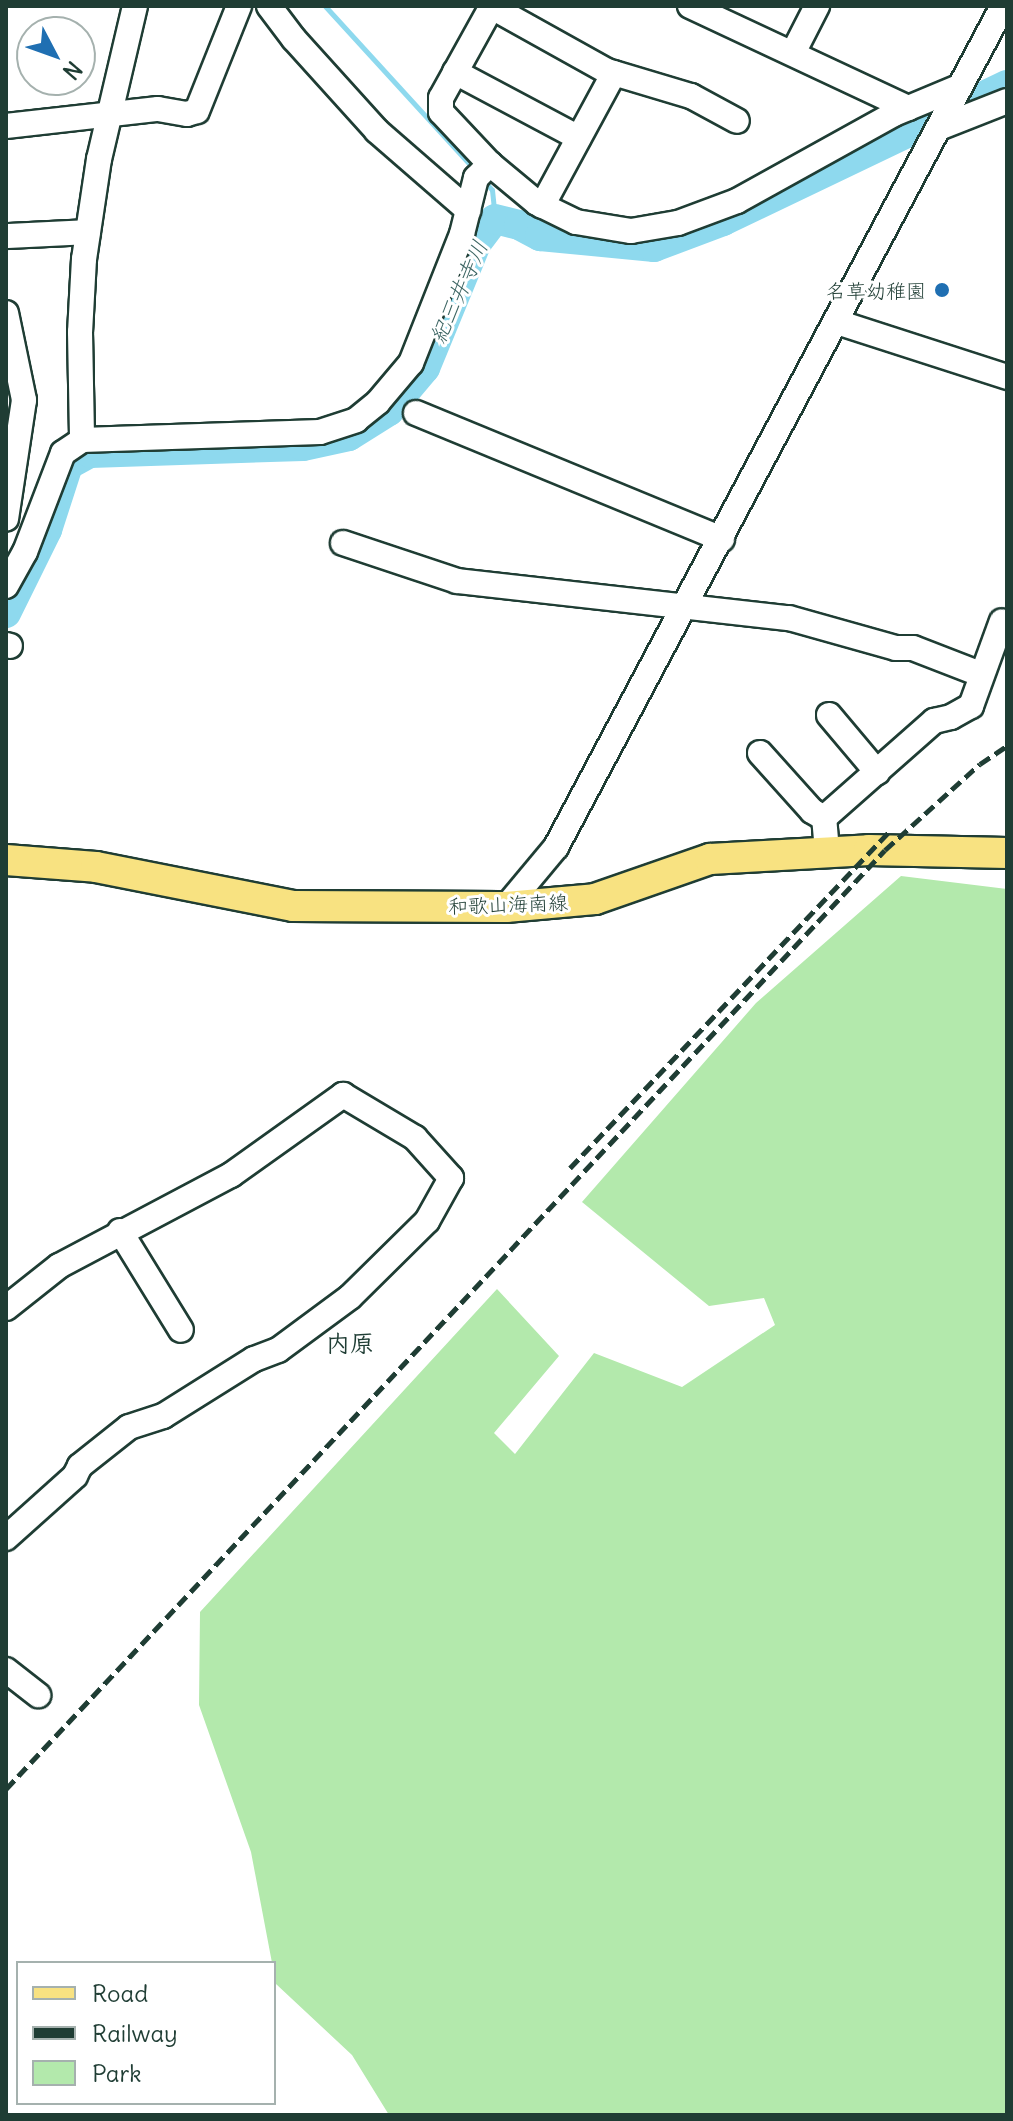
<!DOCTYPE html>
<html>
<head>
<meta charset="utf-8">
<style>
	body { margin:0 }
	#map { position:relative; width:1013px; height:2121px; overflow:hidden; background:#fff; font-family:Delius,"Klee One",sans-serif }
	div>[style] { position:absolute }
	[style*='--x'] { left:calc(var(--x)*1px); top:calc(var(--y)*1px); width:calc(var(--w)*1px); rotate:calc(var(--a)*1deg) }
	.green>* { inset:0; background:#b3e9ac }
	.stream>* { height:5px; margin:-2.5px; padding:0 2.5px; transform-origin:2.5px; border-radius:2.5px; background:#8ed9ee }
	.river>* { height:30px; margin:-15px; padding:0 15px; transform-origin:15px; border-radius:15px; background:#8ed9ee }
	.roads { filter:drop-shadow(2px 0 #1f3d34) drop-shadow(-2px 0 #1f3d34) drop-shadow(0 2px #1f3d34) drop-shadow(0 -2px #1f3d34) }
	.minor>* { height:24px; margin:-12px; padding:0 12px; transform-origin:12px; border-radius:12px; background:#fff }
	.major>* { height:30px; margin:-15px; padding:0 15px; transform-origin:15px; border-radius:15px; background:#f8e281 }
	.rail>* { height:5px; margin-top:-2.5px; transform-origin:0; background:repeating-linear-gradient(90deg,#1f3d34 0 12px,transparent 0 18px) }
	.dots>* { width:22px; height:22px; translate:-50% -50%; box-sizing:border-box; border:4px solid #fff; border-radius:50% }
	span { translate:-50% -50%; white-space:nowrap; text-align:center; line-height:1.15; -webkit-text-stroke:6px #fff; paint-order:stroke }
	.poi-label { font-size:20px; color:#1f3d34 }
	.right { translate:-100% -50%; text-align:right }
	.street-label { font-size:20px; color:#1f3d34 }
	.water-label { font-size:22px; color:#3b6462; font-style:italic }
	.quarter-label { font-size:24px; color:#1f3d34; font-weight:700 }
	.frame { position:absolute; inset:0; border:8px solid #1f3d34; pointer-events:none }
	.legend { position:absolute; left:16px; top:1961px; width:260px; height:144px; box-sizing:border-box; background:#fff; border:2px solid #a5b1ae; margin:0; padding:10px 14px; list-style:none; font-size:24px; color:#1f3d34 }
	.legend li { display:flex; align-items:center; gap:16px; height:40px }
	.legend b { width:40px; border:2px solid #a5b1ae }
	.north { position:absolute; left:16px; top:16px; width:80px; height:80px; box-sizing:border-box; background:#fff; border:2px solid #a5b1ae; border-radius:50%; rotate:131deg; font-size:22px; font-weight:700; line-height:32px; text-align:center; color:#1f3d34 }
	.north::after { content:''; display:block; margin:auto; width:28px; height:36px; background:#1f6fb2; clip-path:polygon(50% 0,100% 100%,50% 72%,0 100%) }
</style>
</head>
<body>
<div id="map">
	<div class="green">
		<div style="clip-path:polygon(901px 876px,1007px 889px,1007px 2115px,389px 2115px,352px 2055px,276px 1984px,251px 1852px,199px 1705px,200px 1612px,497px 1289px,559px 1356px,494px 1433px,515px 1454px,594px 1353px,682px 1387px,775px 1325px,764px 1298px,709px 1306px,582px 1202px,756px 1003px)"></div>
	</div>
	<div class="stream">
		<div style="--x:325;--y:6;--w:222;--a:47.6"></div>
		<div style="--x:484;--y:181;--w:12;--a:48"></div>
		<div style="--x:492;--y:190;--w:29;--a:84"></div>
	</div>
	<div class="river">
		<div style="--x:6;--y:613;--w:93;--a:-63.7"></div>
		<div style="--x:47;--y:530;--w:68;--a:-72.1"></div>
		<div style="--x:68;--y:465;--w:25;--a:-29"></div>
		<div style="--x:90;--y:453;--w:213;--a:-1.9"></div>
		<div style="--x:303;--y:446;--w:47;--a:-12.3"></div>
		<div style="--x:349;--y:436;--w:47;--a:-32"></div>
		<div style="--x:389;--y:411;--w:56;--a:-50.1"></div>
		<div style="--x:425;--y:368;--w:134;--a:-67.6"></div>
		<div style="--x:476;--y:244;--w:31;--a:-53"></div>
		<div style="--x:495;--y:219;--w:25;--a:14"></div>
		<div style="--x:519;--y:225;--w:24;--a:28"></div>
		<div style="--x:540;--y:236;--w:115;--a:5.5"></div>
		<div style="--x:654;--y:247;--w:74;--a:-20.6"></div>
		<div style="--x:723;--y:221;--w:315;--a:-25.6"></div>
	</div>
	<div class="roads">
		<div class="minor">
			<div style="--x:135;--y:6;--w:157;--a:103.2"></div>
			<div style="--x:99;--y:159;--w:101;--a:98.5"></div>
			<div style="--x:84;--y:259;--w:73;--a:93.1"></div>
			<div style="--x:80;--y:332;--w:108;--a:88.9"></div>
			<div style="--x:82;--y:440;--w:238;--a:-1.9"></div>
			<div style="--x:320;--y:432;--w:38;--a:-18"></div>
			<div style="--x:356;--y:420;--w:28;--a:-39"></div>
			<div style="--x:378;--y:402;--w:51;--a:-49.8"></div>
			<div style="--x:411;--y:363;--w:139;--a:-68.4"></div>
			<div style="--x:462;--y:234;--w:58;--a:-76"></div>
			<div style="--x:476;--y:178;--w:20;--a:-45"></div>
			<div style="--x:269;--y:6;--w:41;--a:52.9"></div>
			<div style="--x:294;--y:39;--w:124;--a:47.9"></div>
			<div style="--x:377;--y:131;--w:121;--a:41"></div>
			<div style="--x:492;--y:6;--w:105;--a:119"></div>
			<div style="--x:441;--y:98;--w:14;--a:90"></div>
			<div style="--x:441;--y:112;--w:71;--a:46.7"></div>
			<div style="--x:490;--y:164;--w:61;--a:39.7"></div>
			<div style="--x:537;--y:203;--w:43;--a:26"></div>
			<div style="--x:576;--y:222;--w:56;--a:9.3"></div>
			<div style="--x:631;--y:231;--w:48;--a:-9.7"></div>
			<div style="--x:678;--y:223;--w:63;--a:-20.4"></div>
			<div style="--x:737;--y:201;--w:179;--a:-29"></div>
			<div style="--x:894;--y:114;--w:70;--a:-22.6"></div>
			<div style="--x:690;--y:6;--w:241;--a:25.1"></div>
			<div style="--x:492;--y:7;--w:132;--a:29.1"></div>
			<div style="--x:607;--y:71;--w:88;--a:16.6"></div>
			<div style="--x:691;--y:96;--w:52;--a:28.5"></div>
			<div style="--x:793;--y:53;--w:53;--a:-62.9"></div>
			<div style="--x:455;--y:72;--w:140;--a:28"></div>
			<div style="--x:6;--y:126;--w:153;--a:-6.4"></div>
			<div style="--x:158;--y:109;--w:29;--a:10"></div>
			<div style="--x:187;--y:114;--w:10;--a:-17"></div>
			<div style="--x:197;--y:111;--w:113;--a:-68.2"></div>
			<div style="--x:941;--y:127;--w:71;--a:-21.5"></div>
			<div style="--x:542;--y:206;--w:151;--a:-61.6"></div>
			<div style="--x:6;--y:236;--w:82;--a:-2.8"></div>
			<div style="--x:6;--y:313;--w:89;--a:78.3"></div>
			<div style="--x:24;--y:400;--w:120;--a:98.6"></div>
			<div style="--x:837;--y:322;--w:179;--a:17.9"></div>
			<div style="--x:416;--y:413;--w:331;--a:22.4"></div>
			<div style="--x:343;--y:543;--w:120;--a:18.4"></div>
			<div style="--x:457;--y:581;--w:334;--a:6.4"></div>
			<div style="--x:789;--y:618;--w:111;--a:15.7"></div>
			<div style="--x:896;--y:648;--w:17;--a:0"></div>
			<div style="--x:913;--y:648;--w:72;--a:21.2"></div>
			<div style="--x:6;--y:586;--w:39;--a:-61"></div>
			<div style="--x:25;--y:552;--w:106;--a:-69"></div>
			<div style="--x:63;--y:453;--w:23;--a:-34"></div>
			<div style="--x:6;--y:645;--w:4;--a:14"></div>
			<div style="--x:829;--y:715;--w:75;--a:49.9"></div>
			<div style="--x:760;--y:753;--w:78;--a:48.1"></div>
			<div style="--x:812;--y:811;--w:14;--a:30"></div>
			<div style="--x:827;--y:851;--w:33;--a:-95"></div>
			<div style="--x:824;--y:818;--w:147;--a:-41.4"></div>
			<div style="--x:934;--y:721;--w:17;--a:-13"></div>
			<div style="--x:951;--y:717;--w:23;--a:-29"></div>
			<div style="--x:971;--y:706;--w:90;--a:-70"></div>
			<div style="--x:506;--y:907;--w:78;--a:-50.2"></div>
			<div style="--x:556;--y:847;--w:952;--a:-62.01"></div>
			<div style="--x:120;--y:1231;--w:116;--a:58.4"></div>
			<div style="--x:6;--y:1308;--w:68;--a:-38.4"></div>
			<div style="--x:59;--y:1266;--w:195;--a:-27.9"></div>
			<div style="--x:231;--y:1175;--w:138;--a:-35.5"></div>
			<div style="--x:343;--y:1095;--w:84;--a:30.8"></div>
			<div style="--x:415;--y:1138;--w:54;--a:48"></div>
			<div style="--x:451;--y:1178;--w:49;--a:119.2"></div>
			<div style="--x:427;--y:1221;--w:108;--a:135.4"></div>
			<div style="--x:350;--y:1297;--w:89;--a:143.6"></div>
			<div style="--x:278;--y:1350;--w:26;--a:159"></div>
			<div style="--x:254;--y:1359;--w:107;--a:147.9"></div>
			<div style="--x:163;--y:1416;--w:36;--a:162"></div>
			<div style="--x:129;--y:1427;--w:63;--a:141.5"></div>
			<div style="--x:80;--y:1466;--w:11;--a:117"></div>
			<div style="--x:75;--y:1476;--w:93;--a:138.1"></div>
			<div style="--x:6;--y:1670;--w:41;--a:38"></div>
		</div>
		<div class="major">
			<div style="--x:6;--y:860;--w:90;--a:4.4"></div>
			<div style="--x:96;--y:867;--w:201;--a:11.2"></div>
			<div style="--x:293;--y:906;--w:213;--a:0.3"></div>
			<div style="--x:506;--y:907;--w:89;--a:-5.1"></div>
			<div style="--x:595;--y:899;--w:122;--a:-19.2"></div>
			<div style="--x:710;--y:859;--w:159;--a:-3.2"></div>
			<div style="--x:869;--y:850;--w:138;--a:1.2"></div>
		</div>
	</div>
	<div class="rail">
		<div style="--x:570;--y:1168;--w:463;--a:-46.5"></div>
		<div style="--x:6;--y:1789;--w:1286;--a:-46.89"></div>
		<div style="--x:885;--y:850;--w:128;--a:-42.2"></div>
		<div style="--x:980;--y:764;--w:32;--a:-34"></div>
	</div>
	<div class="dots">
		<div style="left:942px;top:290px;background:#1f6fb2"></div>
	</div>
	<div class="poi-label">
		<span class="right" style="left:926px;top:290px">名草幼稚園</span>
	</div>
	<div class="street-label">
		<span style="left:508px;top:904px;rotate:-2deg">和歌山海南線</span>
	</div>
	<div class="water-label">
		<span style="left:459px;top:292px;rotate:-66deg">紀三井寺川</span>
	</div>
	<div class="quarter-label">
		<span style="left:350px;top:1344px">内原</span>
	</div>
	<div class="frame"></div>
	<ul class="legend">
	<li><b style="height:10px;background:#f8e281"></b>Road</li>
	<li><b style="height:10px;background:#1f3d34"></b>Railway</li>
	<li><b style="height:22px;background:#b3e9ac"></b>Park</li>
	</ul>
	<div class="north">N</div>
</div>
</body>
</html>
